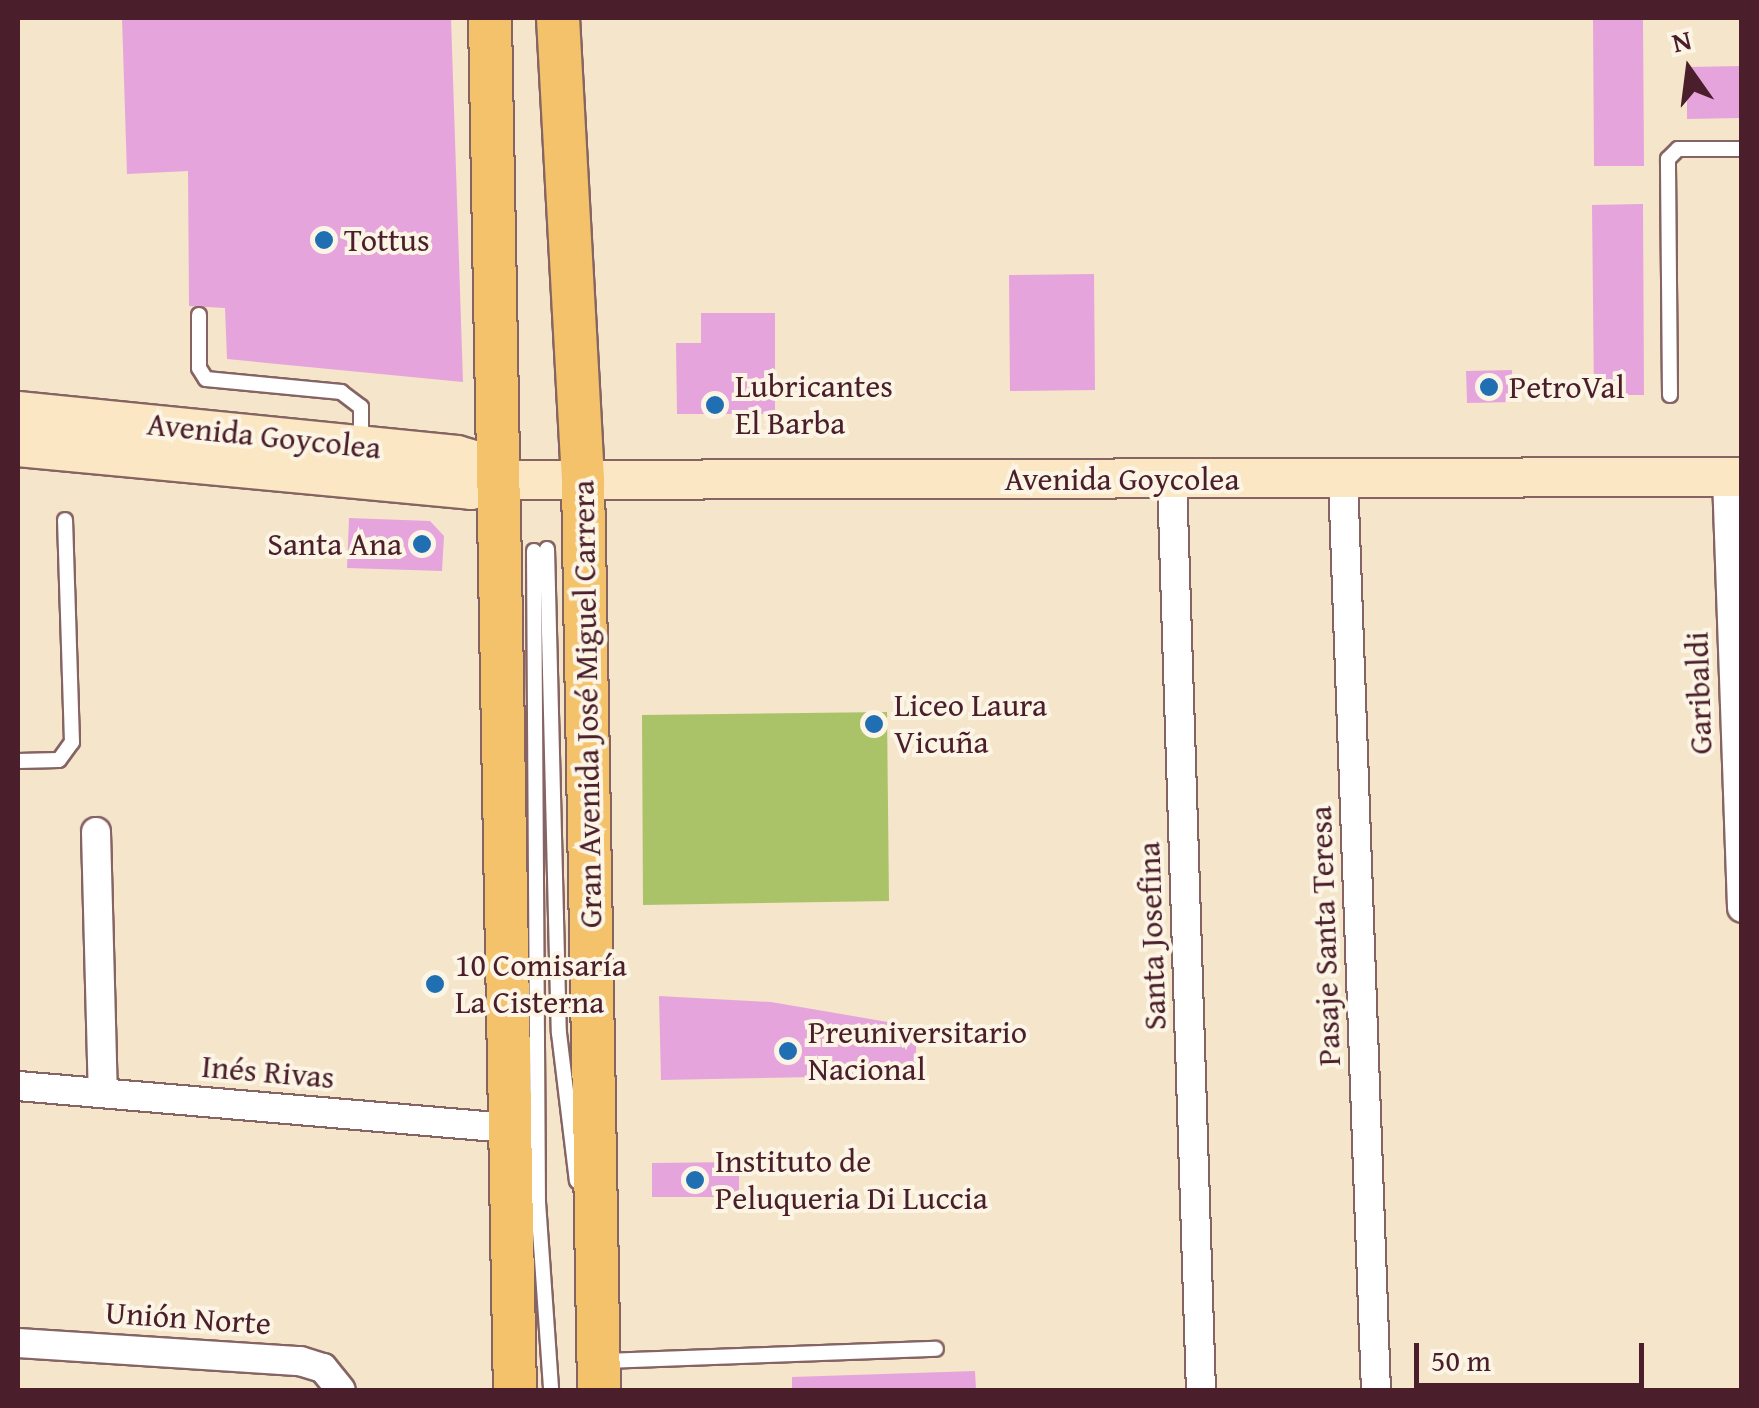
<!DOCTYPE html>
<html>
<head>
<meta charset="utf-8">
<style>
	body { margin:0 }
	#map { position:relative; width:1759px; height:1408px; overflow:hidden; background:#f5e5ca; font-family:"Gentium Book Plus",serif }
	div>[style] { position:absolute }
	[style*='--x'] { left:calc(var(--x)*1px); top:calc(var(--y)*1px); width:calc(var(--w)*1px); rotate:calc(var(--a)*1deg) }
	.green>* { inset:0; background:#abc368 }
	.building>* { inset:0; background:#e6a4dd }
	.roads { filter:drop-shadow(2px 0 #866463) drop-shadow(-2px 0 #866463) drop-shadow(0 2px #866463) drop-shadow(0 -2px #866463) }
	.lane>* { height:14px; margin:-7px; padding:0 7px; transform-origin:7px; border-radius:7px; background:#fff }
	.street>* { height:28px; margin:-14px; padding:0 14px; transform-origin:14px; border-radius:14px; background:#fff }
	.secondary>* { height:38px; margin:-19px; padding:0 19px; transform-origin:19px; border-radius:19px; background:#fbe7c3 }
	.primary>* { height:42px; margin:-21px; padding:0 21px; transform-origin:21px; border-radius:21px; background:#f4c26a }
	.dots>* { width:28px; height:28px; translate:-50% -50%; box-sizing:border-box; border:5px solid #fcf5e5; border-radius:50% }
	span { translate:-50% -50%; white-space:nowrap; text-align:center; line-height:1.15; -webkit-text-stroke:8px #fcf5e5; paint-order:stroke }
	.poi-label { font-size:32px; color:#4a1f2b }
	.left { translate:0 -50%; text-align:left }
	.right { translate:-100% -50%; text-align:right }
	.street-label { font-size:32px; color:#4a1f2b }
	.frame { position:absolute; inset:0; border:20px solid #4a1f2b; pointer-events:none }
	.north { position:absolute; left:1639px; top:20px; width:100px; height:100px; -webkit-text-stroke:8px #fcf5e5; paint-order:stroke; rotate:346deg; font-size:28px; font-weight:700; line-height:40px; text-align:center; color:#4a1f2b }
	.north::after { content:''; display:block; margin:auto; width:35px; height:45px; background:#4a1f2b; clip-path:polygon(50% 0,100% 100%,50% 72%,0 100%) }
	.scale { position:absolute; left:1414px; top:1343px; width:230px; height:45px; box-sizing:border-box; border:5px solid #4a1f2b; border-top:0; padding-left:12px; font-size:30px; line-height:35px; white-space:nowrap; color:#4a1f2b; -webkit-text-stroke:8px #fcf5e5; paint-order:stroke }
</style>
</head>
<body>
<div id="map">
	<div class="green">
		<div style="clip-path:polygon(887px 712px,889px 901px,643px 905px,642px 715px)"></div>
	</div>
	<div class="building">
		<div style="clip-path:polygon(122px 18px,451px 18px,463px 382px,227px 359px,225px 308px,189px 306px,188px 171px,127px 174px)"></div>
		<div style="clip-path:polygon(1593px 18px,1643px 18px,1644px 166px,1594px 166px)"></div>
		<div style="clip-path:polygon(1742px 66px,1742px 118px,1687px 119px,1687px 67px)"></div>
		<div style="clip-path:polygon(1643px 204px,1644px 395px,1594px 395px,1592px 205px)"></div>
		<div style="clip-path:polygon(1094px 274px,1095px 390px,1010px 391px,1009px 275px)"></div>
		<div style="clip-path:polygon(701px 313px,775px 313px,775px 414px,677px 414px,676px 343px,701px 343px)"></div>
		<div style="clip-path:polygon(1512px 370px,1513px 402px,1467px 403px,1466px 371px)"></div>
		<div style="clip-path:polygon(349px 518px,430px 521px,444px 536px,442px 571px,347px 568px)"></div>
		<div style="clip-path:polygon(659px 996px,771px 1002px,917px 1027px,915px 1075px,661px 1080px)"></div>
		<div style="clip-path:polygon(739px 1162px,739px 1197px,652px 1197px,652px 1163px)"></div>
		<div style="clip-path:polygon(975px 1371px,976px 1390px,792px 1390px,792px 1377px)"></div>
	</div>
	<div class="roads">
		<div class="lane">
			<div style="--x:199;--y:315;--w:53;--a:90"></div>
			<div style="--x:199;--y:368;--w:13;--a:58"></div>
			<div style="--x:206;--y:379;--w:136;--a:5.5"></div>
			<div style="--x:341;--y:392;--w:25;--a:37"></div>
			<div style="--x:361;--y:407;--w:36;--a:90"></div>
			<div style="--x:1670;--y:395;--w:236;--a:-90.5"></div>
			<div style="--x:1668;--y:159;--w:14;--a:-45"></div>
			<div style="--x:1678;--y:149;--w:64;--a:0"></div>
			<div style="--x:547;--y:549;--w:484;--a:88.6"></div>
			<div style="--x:559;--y:1033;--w:149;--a:83.1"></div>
			<div style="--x:534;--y:551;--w:651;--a:89.65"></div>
			<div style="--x:538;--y:1202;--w:188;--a:86"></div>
			<div style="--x:18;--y:761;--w:41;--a:-1.4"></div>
			<div style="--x:59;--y:760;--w:22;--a:-54"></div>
			<div style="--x:72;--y:742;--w:222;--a:-91.8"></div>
			<div style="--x:605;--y:1361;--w:331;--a:-2.1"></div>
		</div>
		<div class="street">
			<div style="--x:1727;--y:477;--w:431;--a:88"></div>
			<div style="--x:1343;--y:478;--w:913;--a:87.93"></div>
			<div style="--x:1172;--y:479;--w:911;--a:88.18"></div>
			<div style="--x:96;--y:832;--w:261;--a:88.5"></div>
			<div style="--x:18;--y:1086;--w:496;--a:4.9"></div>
			<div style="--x:18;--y:1343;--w:283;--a:3.7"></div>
			<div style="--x:300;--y:1361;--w:24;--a:17"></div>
			<div style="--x:323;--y:1368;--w:28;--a:51"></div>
		</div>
		<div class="secondary">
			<div style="--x:18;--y:411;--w:441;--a:5.7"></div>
			<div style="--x:457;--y:455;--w:25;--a:16"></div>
			<div style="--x:481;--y:462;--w:28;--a:41"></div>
			<div style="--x:18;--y:447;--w:455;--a:5.4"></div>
			<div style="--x:471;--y:490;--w:33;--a:-18"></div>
			<div style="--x:502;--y:480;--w:1240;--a:-0.14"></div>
		</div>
		<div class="primary">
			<div style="--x:490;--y:18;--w:1372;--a:88.96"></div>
			<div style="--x:558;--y:18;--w:464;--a:86.9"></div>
			<div style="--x:583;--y:481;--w:909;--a:88.99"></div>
		</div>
	</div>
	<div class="dots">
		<div style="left:324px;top:240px;background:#1f6fb2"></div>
		<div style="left:1489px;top:387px;background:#1f6fb2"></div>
		<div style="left:715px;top:405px;background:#1f6fb2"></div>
		<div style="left:422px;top:544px;background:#1f6fb2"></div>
		<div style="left:874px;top:724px;background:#1f6fb2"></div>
		<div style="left:435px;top:984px;background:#1f6fb2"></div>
		<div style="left:788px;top:1051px;background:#1f6fb2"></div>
		<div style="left:695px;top:1180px;background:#1f6fb2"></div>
	</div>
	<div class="poi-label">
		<span class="left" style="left:344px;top:240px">Tottus</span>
		<span class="left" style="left:735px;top:405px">Lubricantes<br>El Barba</span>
		<span class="left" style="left:1509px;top:387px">PetroVal</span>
		<span class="right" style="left:402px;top:544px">Santa Ana</span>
		<span class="left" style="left:894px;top:724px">Liceo Laura<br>Vicuña</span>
		<span class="left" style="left:455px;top:984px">10 Comisaría<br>La Cisterna</span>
		<span class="left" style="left:808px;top:1051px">Preuniversitario<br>Nacional</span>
		<span class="left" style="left:715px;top:1180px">Instituto de<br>Peluqueria Di Luccia</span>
	</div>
	<div class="street-label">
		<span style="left:264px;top:436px;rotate:6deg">Avenida Goycolea</span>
		<span style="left:1122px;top:479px">Avenida Goycolea</span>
		<span style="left:1699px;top:693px;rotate:-92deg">Garibaldi</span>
		<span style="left:587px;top:704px;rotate:-91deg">Gran Avenida José Miguel Carrera</span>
		<span style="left:1152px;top:936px;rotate:-92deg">Santa Josefina</span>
		<span style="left:1325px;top:936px;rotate:-92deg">Pasaje Santa Teresa</span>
		<span style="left:268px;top:1072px;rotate:5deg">Inés Rivas</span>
		<span style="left:188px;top:1318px;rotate:4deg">Unión Norte</span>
	</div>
	<div class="frame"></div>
	<div class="north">N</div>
	<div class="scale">50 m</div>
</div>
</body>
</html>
